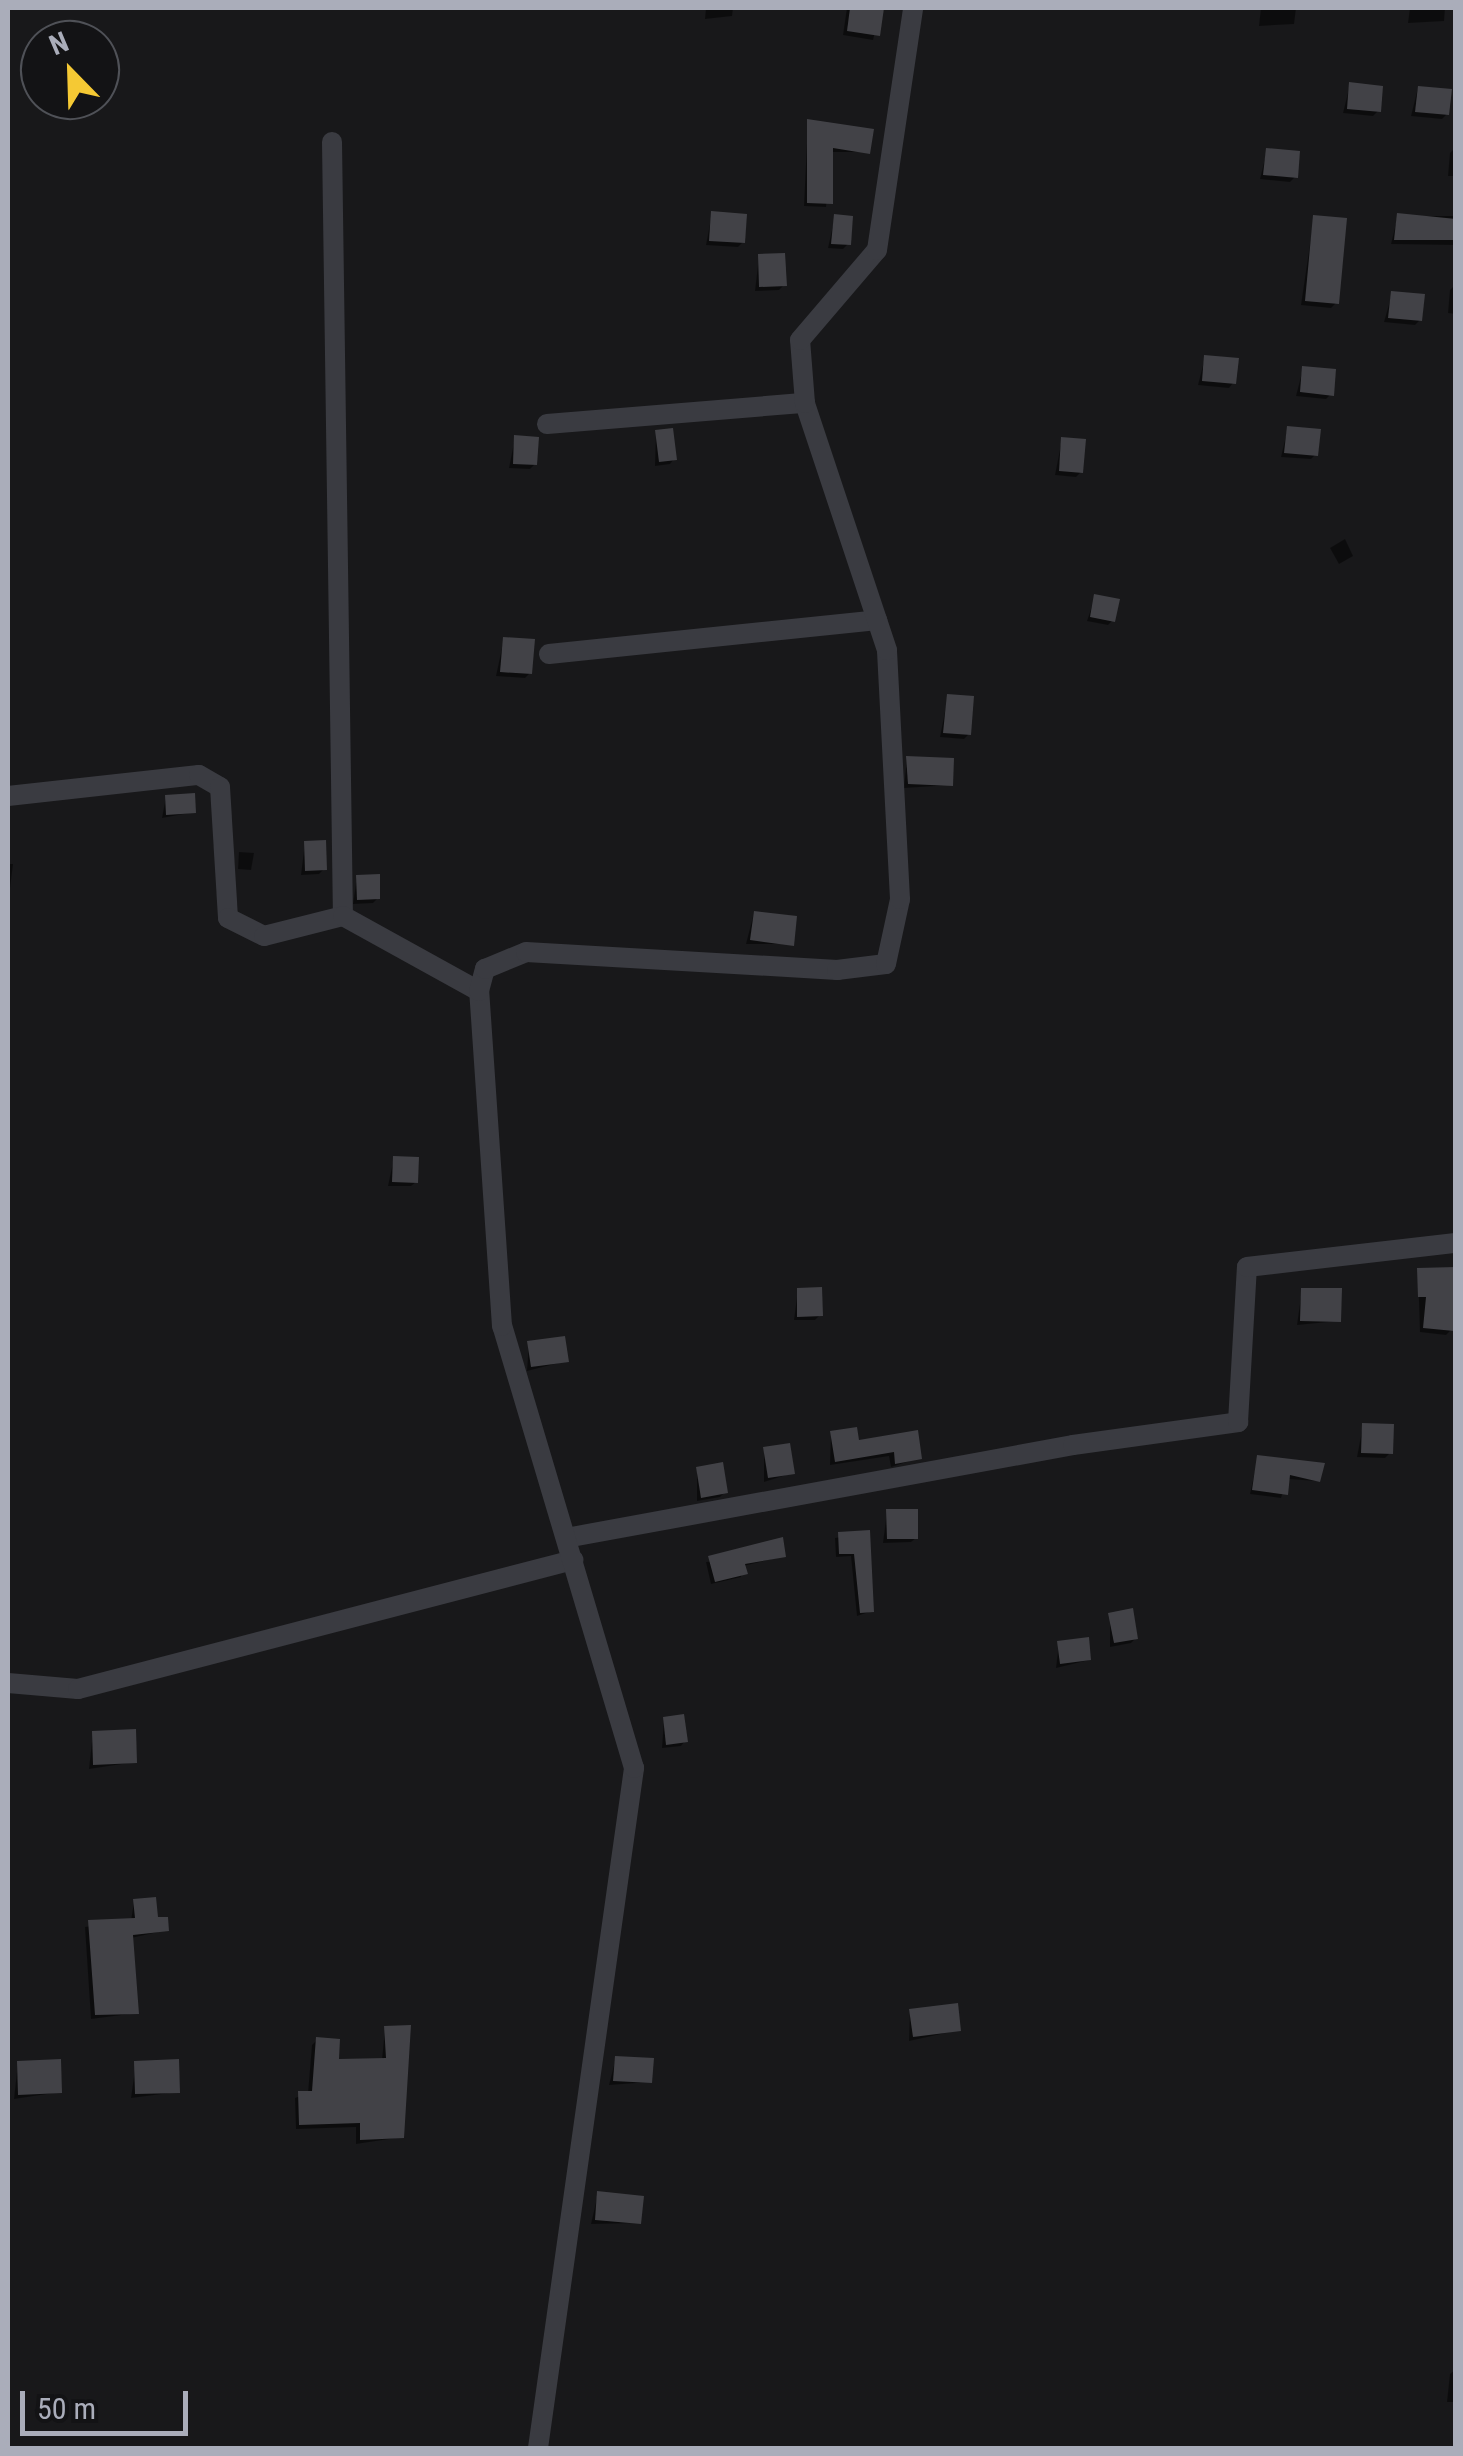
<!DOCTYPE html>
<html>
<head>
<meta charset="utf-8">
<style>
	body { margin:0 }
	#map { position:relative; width:1463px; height:2456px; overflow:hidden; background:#18181a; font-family:"Roboto Condensed",sans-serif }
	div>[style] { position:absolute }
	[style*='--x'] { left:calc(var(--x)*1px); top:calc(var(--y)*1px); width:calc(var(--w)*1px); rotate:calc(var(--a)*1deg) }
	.shadow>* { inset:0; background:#0007 }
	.building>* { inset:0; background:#424247 }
	.street>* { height:20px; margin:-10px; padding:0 10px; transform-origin:10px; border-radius:10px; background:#3a3b41 }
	span { translate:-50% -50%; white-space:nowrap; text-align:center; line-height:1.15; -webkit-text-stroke:8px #131315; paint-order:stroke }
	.frame { position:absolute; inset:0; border:10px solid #aaadba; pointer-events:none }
	.north { position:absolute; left:20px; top:20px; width:100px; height:100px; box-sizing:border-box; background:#131315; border:2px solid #4f5157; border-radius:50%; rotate:337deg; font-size:28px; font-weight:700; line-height:40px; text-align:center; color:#aaadba }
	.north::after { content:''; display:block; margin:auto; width:35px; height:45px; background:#f5c934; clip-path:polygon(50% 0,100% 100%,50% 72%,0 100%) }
	.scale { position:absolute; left:20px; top:2391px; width:168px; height:45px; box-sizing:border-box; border:5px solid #aaadba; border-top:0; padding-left:12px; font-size:30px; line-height:35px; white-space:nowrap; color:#aaadba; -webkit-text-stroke:8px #131315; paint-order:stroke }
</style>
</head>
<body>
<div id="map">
	<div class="shadow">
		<div style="clip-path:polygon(706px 8px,733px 8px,732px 16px,705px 19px)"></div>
		<div style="clip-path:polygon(847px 8px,881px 8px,873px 40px,843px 35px)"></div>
		<div style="clip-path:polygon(1261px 8px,1296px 8px,1294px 24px,1259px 26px)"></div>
		<div style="clip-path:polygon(1410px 8px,1445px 8px,1444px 21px,1408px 23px)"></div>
		<div style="clip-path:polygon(1350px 85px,1378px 111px,1373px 116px,1343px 113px)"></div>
		<div style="clip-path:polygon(1418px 88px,1447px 114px,1442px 119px,1411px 116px)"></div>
		<div style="clip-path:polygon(808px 122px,867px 152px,831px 152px,826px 207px,804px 206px)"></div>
		<div style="clip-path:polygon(1455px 148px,1456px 176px,1448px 176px,1450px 153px)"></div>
		<div style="clip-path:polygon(1267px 151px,1295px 177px,1290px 182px,1260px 179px)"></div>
		<div style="clip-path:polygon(712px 214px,743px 242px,738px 247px,706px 245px)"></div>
		<div style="clip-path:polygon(1398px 216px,1456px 216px,1456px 245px,1391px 244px)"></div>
		<div style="clip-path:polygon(835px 217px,848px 244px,843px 249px,828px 248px)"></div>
		<div style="clip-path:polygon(1314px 218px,1336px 303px,1331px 308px,1301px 305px)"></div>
		<div style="clip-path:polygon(759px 257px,784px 285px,779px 290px,755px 291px)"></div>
		<div style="clip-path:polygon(1455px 285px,1456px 314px,1448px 313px,1450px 290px)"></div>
		<div style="clip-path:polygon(1392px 294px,1420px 320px,1415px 325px,1384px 322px)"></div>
		<div style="clip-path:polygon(1205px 358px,1233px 383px,1229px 388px,1198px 385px)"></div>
		<div style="clip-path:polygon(1303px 369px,1331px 394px,1326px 399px,1296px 396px)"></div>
		<div style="clip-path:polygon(1288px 428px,1316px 454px,1311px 459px,1281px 457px)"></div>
		<div style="clip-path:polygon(656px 433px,674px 459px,670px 464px,655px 466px)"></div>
		<div style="clip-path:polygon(515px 438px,535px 464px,530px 469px,509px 468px)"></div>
		<div style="clip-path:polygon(1062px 440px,1081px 472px,1076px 477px,1055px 475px)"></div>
		<div style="clip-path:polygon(1345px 539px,1353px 556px,1339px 564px,1330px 548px)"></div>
		<div style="clip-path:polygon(1095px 597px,1113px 620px,1108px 625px,1087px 621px)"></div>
		<div style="clip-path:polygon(504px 639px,530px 673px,525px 678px,496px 676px)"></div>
		<div style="clip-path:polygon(948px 697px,969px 734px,964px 739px,940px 737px)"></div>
		<div style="clip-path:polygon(907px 758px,950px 785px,904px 788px)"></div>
		<div style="clip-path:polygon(166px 797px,194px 812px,162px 818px)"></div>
		<div style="clip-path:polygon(305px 843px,324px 869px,319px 874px,301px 875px)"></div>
		<div style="clip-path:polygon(239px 852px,254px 853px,251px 870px,238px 869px)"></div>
		<div style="clip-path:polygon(8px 864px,13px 864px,9px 896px,8px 896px)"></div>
		<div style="clip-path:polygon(357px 877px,378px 898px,373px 903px,353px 904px)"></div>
		<div style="clip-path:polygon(754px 913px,791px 944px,746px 944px)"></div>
		<div style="clip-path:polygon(394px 1158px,416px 1182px,411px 1186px,388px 1186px)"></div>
		<div style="clip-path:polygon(1418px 1271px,1451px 1330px,1446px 1335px,1420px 1332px)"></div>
		<div style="clip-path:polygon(798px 1290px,820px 1315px,815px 1320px,794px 1320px)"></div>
		<div style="clip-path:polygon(1302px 1290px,1338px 1321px,1297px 1325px)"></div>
		<div style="clip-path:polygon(529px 1343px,566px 1361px,527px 1371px)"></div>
		<div style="clip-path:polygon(1363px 1426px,1390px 1453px,1385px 1458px,1357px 1457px)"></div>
		<div style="clip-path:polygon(831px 1433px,857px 1442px,919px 1458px,891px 1467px,889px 1456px,830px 1465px)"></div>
		<div style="clip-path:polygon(764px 1450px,792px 1473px,764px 1482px)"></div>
		<div style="clip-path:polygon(1258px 1458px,1318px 1481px,1287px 1479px,1281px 1498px,1250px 1494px)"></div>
		<div style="clip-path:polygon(697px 1469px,725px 1492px,720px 1497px,697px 1501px)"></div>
		<div style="clip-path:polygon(887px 1512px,916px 1538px,911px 1542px,883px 1543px)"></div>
		<div style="clip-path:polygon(868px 1533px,872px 1611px,857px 1616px,851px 1556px,836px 1557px,835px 1538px)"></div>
		<div style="clip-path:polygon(784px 1556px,743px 1566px,741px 1577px,711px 1584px,706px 1562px)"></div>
		<div style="clip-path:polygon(1110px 1615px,1136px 1638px,1131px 1643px,1110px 1647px)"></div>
		<div style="clip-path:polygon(1059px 1643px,1089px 1660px,1056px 1668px)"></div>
		<div style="clip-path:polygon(664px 1720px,685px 1741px,681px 1746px,662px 1748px)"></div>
		<div style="clip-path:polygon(93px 1733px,135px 1762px,89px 1769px)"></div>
		<div style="clip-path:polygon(134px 1902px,167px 1930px,131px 1938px,137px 2013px,91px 2019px,85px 1927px,131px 1921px)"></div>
		<div style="clip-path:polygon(910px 2011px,959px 2030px,909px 2041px)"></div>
		<div style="clip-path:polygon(385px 2029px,402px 2137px,356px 2144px,356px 2127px,296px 2129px,295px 2098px,308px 2093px,312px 2045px,317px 2040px,336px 2062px,382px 2060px)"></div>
		<div style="clip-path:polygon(616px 2058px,650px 2082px,609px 2085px)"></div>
		<div style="clip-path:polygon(18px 2063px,60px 2092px,14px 2099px)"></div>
		<div style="clip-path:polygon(136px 2063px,177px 2092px,131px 2098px)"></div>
		<div style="clip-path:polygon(598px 2194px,639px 2223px,591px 2224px)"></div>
		<div style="clip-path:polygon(1456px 2369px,1456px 2402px,1447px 2402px,1450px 2374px)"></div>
	</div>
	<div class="building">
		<div style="clip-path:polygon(850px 8px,884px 8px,880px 36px,847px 31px)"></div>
		<div style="clip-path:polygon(1349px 82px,1383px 86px,1381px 112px,1347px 109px)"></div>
		<div style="clip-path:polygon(1418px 86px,1452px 89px,1449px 115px,1415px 112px)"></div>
		<div style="clip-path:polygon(807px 119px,874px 129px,870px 154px,833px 148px,833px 204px,807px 203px)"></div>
		<div style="clip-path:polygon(1266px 148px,1300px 151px,1298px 178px,1263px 175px)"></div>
		<div style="clip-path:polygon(711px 211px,747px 214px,745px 243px,709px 241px)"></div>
		<div style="clip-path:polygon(1397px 213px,1456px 219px,1456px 240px,1394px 240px)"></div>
		<div style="clip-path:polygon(834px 214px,853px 216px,851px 245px,831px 244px)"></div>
		<div style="clip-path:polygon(1313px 215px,1347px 218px,1339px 304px,1305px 301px)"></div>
		<div style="clip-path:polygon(785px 253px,787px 286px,759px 287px,758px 254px)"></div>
		<div style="clip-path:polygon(1391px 291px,1425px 294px,1422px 321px,1388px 318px)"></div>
		<div style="clip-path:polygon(1204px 355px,1239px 358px,1236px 384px,1202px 381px)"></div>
		<div style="clip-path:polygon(1302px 366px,1336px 369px,1334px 396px,1300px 392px)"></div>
		<div style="clip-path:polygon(1287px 426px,1321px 429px,1318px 456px,1284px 453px)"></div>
		<div style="clip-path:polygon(673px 428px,677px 460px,659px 462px,655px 430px)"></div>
		<div style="clip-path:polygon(514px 435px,539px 437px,537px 465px,513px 464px)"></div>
		<div style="clip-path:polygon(1061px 437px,1086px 439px,1083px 473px,1059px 471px)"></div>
		<div style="clip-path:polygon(1094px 594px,1120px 599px,1115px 622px,1090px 617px)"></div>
		<div style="clip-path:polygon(503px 637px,535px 639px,532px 674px,500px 672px)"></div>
		<div style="clip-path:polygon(947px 694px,974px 696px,971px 735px,943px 733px)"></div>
		<div style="clip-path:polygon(906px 756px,954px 758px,953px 786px,908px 784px)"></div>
		<div style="clip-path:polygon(195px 793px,196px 813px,166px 815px,165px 795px)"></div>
		<div style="clip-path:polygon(326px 840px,327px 870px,305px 871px,304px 841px)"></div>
		<div style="clip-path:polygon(380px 874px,380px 899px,357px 900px,356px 875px)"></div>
		<div style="clip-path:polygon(754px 911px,797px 916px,794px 946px,750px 940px)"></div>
		<div style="clip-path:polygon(393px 1156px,419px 1157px,418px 1183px,392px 1182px)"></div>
		<div style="clip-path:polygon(1456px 1267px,1454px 1331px,1423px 1328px,1426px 1297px,1418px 1297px,1417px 1268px)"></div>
		<div style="clip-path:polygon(822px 1287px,823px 1316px,797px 1317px,797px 1288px)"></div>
		<div style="clip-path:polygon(1301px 1288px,1342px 1288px,1341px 1322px,1300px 1321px)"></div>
		<div style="clip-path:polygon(565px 1336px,569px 1362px,531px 1367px,527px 1341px)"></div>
		<div style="clip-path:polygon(1362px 1423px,1394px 1424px,1393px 1454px,1361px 1453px)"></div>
		<div style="clip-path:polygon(857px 1427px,859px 1440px,918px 1430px,922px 1459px,895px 1464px,894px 1452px,835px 1462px,830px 1431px)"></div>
		<div style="clip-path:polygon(790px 1443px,795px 1474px,768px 1478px,763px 1447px)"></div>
		<div style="clip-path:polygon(1257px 1455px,1325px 1463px,1320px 1482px,1290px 1475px,1288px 1495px,1252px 1490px)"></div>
		<div style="clip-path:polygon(723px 1462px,728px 1493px,701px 1498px,696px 1467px)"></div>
		<div style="clip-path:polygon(886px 1509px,918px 1509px,918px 1539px,887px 1539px)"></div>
		<div style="clip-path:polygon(870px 1530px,874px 1612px,860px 1613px,854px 1554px,839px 1554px,838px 1532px)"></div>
		<div style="clip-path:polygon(783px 1537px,786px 1557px,745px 1564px,748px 1574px,715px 1582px,708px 1556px)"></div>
		<div style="clip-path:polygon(1133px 1608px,1138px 1639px,1114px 1643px,1108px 1613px)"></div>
		<div style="clip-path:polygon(1089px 1637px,1091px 1660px,1060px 1664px,1057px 1641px)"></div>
		<div style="clip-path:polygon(684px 1714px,688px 1742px,666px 1745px,663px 1717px)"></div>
		<div style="clip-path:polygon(136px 1729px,137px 1763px,93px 1765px,92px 1731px)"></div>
		<div style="clip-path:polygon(156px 1897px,158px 1917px,168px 1917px,169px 1931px,133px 1935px,139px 2014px,95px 2015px,88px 1920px,135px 1918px,133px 1899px)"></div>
		<div style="clip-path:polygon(958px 2003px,961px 2031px,913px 2037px,909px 2009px)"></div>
		<div style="clip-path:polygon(411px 2025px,404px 2138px,360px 2140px,360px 2123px,299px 2125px,298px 2091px,312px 2091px,316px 2037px,340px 2039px,339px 2059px,386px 2058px,384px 2026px)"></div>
		<div style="clip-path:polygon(615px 2056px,654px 2058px,652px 2083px,613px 2081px)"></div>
		<div style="clip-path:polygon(61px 2059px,62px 2093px,18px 2095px,17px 2061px)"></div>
		<div style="clip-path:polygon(179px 2059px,180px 2093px,135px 2094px,134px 2061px)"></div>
		<div style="clip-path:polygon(597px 2191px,644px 2196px,641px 2224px,595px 2220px)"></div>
	</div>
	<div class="street">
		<div style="--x:332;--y:142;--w:774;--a:89.19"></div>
		<div style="--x:547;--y:424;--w:259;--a:-4.7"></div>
		<div style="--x:549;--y:654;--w:330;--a:-5.9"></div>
		<div style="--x:8;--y:796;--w:192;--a:-6.3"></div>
		<div style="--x:199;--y:775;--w:24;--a:30"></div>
		<div style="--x:220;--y:787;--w:131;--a:86.5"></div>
		<div style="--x:228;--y:918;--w:40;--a:26.6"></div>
		<div style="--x:264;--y:936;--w:81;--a:-14.2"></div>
		<div style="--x:343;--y:916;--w:155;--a:28.9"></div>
		<div style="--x:566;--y:1538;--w:515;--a:-10.39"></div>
		<div style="--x:1073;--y:1445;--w:167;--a:-7.9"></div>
		<div style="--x:1238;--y:1422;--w:155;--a:-86.7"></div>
		<div style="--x:1247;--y:1267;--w:210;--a:-6.6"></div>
		<div style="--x:8;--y:1683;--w:70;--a:4.9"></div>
		<div style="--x:78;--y:1689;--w:512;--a:-14.61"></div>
		<div style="--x:538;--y:2448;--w:687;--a:-81.96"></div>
		<div style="--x:634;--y:1768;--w:461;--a:-106.6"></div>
		<div style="--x:502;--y:1326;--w:336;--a:-93.9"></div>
		<div style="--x:479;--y:991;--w:23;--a:-75"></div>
		<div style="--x:485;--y:969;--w:44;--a:-22.5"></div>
		<div style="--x:526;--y:952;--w:312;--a:3.3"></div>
		<div style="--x:837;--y:970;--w:49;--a:-7"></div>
		<div style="--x:886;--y:964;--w:66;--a:-77.8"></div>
		<div style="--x:900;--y:899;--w:249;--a:-93"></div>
		<div style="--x:887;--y:650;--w:260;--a:-108.4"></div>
		<div style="--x:805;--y:403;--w:63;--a:-94.5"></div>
		<div style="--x:800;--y:340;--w:118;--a:-49.5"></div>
		<div style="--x:877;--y:250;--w:245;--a:-81.5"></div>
	</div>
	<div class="frame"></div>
	<div class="north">N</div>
	<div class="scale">50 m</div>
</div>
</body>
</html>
